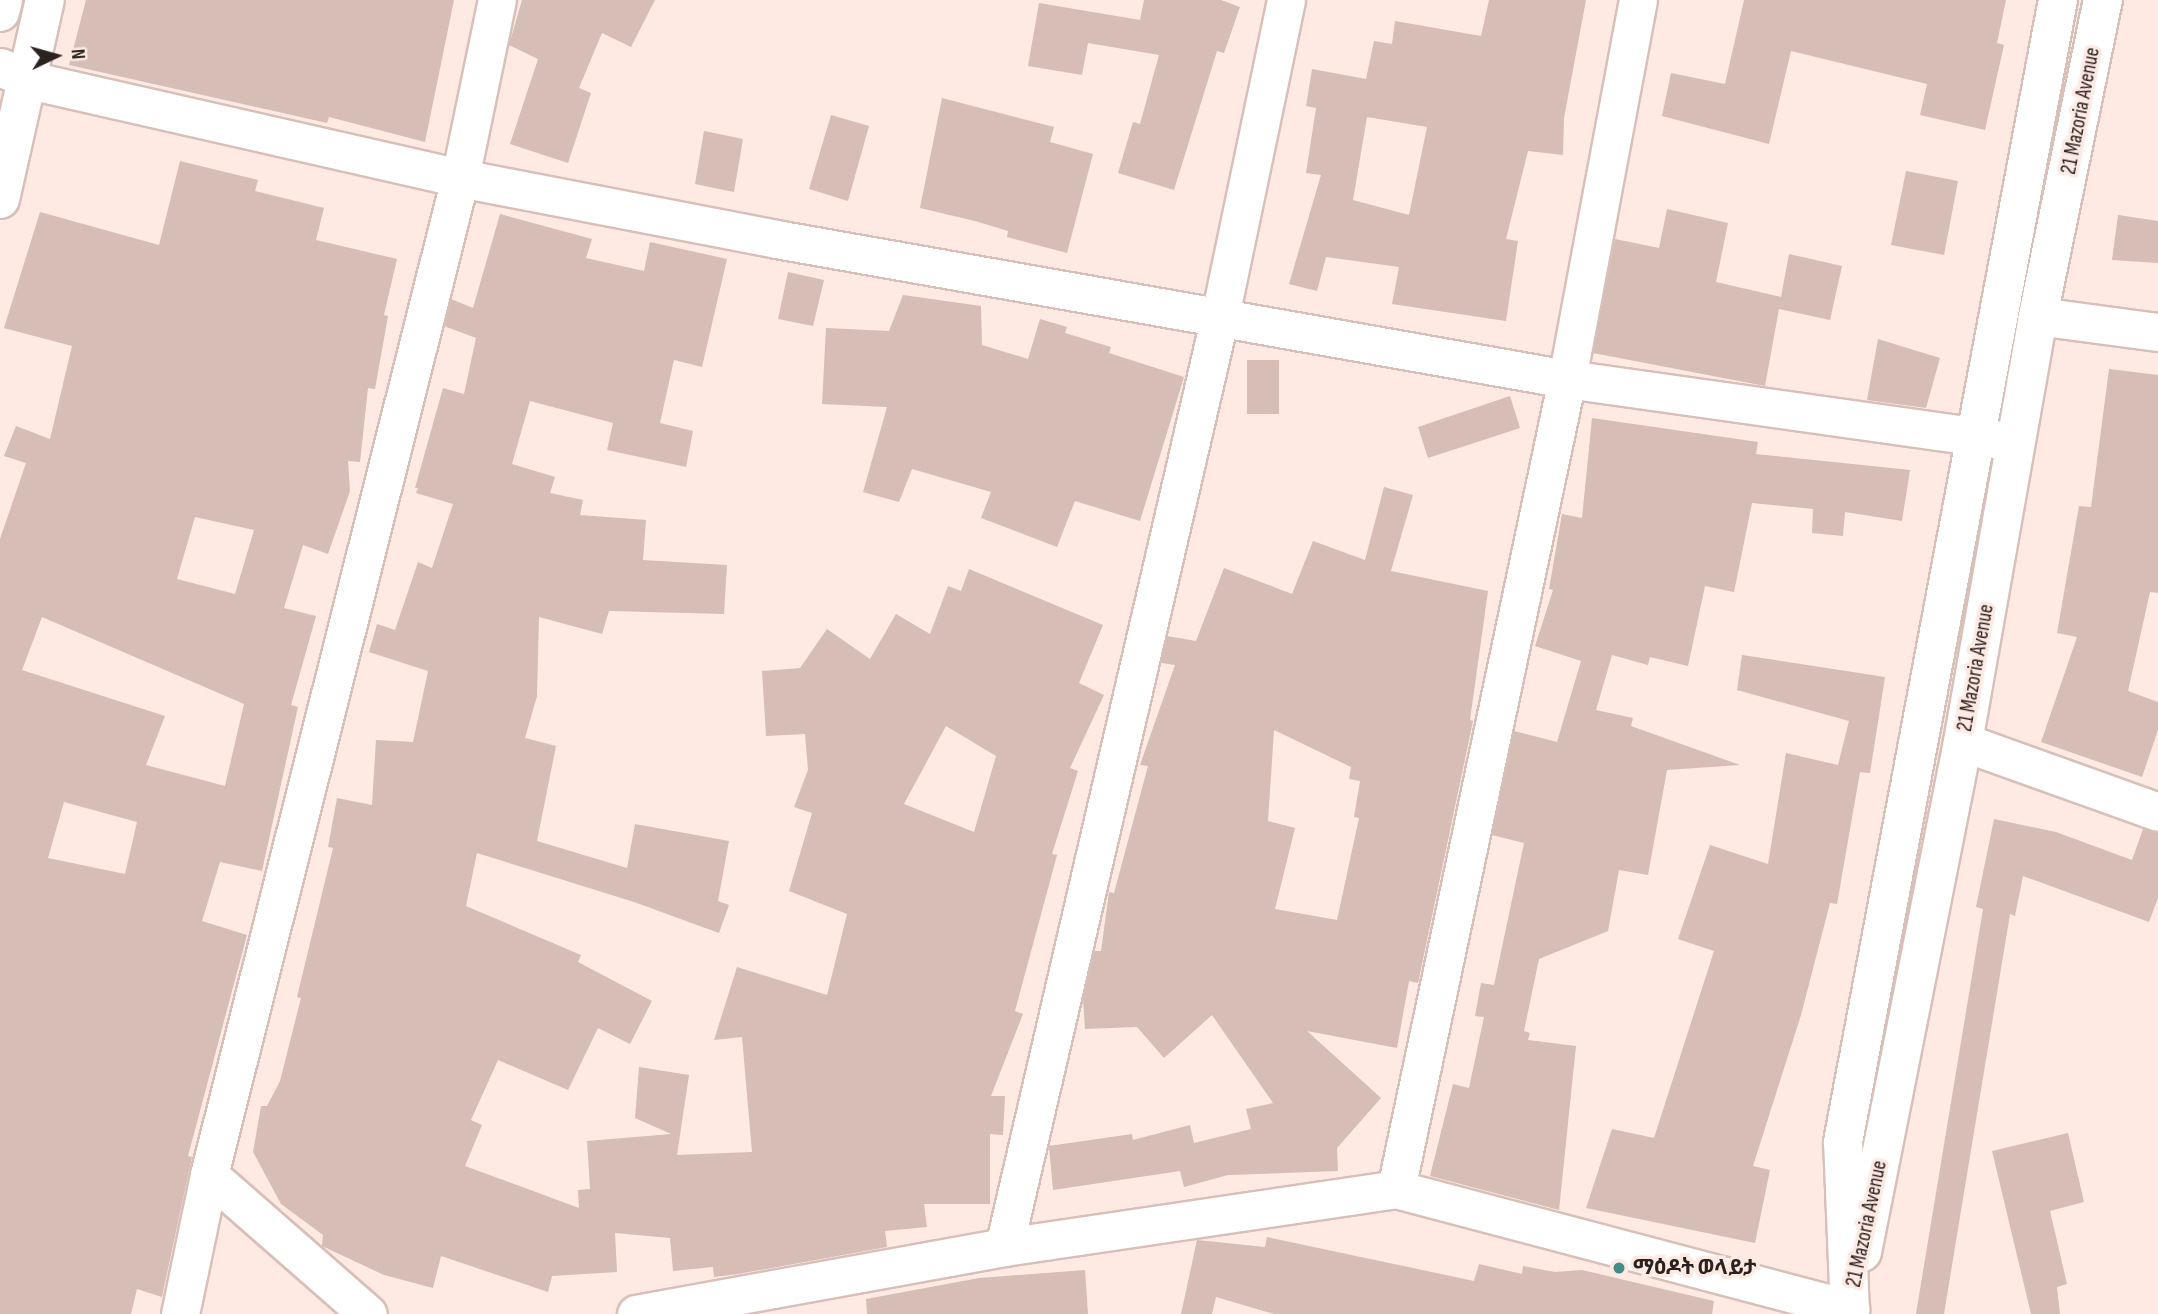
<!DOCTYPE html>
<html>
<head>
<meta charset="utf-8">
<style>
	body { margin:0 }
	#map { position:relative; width:2158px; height:1314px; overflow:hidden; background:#fee9e3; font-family:"Sofia Sans Condensed","Noto Sans Ethiopic",sans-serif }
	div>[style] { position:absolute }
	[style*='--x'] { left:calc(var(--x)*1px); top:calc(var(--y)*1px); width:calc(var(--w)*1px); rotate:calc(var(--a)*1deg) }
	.building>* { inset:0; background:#d6bdb5 }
	.roads { filter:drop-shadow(2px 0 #d8bfb7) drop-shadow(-2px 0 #d8bfb7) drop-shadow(0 2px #d8bfb7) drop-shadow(0 -2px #d8bfb7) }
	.minor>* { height:37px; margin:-18.5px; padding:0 18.5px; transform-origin:18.5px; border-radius:18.5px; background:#fff }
	.secondary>* { height:38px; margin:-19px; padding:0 19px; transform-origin:19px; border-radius:19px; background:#fff }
	.dots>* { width:19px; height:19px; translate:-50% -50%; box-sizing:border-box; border:4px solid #fee9e3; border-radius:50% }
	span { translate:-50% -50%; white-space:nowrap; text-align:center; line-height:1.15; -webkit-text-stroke:7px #fee9e3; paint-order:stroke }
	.street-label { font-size:21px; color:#2b211e }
	.poi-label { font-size:21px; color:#2b211e; font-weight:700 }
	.left { translate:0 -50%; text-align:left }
	.north { position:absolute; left:21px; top:21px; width:70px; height:70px; -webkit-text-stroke:5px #fee9e3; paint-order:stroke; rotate:85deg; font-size:19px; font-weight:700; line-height:28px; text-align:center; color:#2b211e }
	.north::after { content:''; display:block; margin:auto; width:24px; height:32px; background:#2b211e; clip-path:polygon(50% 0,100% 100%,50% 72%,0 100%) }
</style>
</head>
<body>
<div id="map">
	<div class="building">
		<div style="clip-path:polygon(86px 0,454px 0,425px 142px,329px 117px,327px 123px,69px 65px)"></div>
		<div style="clip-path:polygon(522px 0,655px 0,631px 47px,602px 33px,579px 88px,591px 93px,568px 163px,510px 144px,538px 59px,509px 45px)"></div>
		<div style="clip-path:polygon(1144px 0,1221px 0,1240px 7px,1224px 53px,1217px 51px,1174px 190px,1118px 173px,1133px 122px,1140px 124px,1159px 55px,1088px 43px,1082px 75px,1028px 66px,1039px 3px,1140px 20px)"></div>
		<div style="clip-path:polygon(evenodd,1489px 0,1586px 0,1564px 118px,1563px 155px,1528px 151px,1506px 239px,1518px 241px,1506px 321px,1392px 304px,1399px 267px,1326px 257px,1317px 291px,1289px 284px,1321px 175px,1306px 173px,1316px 108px,1306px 106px,1312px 69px,1366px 79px,1374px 41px,1392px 44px,1395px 21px,1481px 36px,1489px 0,1367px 117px,1427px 127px,1409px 215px,1353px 200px,1367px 117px)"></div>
		<div style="clip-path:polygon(1744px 0,2006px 0,1997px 43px,2004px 45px,1985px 130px,1920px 115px,1927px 84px,1791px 51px,1769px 144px,1662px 116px,1671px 73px,1725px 84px)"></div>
		<div style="clip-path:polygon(942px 98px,1054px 127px,1050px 142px,1093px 154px,1067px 253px,1007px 237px,1008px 231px,975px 221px,920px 208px)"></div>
		<div style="clip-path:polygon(831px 115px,869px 126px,848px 201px,809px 189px)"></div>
		<div style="clip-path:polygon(704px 131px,743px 139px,734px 192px,695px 184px)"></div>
		<div style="clip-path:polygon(evenodd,180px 161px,258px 180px,255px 191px,324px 208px,316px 240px,397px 259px,384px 315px,388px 316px,375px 389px,368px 388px,360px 462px,348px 461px,350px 491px,328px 554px,303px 545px,284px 608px,316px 616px,291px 705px,298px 707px,262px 871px,220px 862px,202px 921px,247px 935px,188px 1156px,192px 1157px,162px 1297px,137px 1289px,131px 1314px,0 1314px,0 539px,26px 463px,4px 456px,16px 426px,50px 439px,72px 346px,4px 328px,40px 212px,159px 245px,180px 161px,195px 517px,254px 530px,235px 594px,177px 579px,195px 517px,180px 161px,42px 617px,244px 704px,225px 786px,146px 765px,165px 716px,22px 670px,42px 617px,180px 161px,64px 802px,137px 822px,125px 874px,48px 858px,64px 802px)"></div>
		<div style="clip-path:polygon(1906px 171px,1958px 181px,1944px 255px,1891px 245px)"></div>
		<div style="clip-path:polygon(1667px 209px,1728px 223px,1716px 282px,1781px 297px,1789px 254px,1842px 266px,1830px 320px,1779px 309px,1765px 386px,1593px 353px,1615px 239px,1659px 248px)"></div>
		<div style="clip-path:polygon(evenodd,500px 214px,592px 239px,586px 258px,644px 271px,650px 242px,727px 259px,702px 367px,674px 360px,660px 423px,693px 431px,686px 467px,607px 450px,613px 423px,530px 401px,512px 464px,555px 477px,550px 493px,583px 500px,580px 515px,646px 520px,643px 560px,727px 565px,724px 614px,609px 611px,602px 634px,539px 617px,537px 696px,525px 738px,556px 746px,537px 841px,627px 868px,635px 824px,729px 841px,718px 901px,729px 905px,719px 933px,634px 902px,477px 853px,466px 906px,581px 955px,578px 962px,652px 1001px,630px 1044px,598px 1028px,568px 1090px,498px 1060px,471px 1120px,482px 1125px,465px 1166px,579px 1208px,578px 1190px,590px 1189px,587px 1141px,671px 1134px,635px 1118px,639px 1067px,689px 1075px,677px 1155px,752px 1152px,742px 1037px,714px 1040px,737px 967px,827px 995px,847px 914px,789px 891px,812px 813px,794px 807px,808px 770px,805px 734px,766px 736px,762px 671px,800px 668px,827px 629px,870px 659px,896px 614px,930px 634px,948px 586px,961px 591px,969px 569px,1103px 625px,1079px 683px,1104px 695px,1070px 768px,1078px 771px,1052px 854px,1057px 855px,1015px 1011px,1023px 1014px,991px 1096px,1005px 1096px,1003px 1135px,990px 1134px,990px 1204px,924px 1204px,927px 1227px,885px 1231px,887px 1247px,738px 1274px,714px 1277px,713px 1267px,673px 1271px,670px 1238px,615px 1233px,617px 1272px,552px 1276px,548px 1292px,441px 1256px,433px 1288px,384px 1275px,322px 1246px,323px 1235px,281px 1204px,253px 1152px,261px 1106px,267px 1106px,280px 1081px,301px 998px,297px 997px,333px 848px,328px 847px,337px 798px,372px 805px,376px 740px,413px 742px,428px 671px,369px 652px,377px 624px,395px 630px,418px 562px,432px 568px,453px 504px,416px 493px,418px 488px,415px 488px,443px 388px,464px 394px,476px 338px,444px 326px,451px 299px,473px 308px,500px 214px,946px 726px,996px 756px,974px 832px,904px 804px,946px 726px)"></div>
		<div style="clip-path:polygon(2118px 215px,2158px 221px,2158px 263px,2112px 260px)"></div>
		<div style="clip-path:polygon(788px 272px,824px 280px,813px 326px,778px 319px)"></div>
		<div style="clip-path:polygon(903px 295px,981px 306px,982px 345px,1028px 359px,1040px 319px,1067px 327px,1065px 333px,1111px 347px,1109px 353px,1184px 377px,1140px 521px,1075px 501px,1057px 547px,981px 518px,991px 492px,912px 469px,899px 502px,863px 492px,887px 407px,822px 404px,826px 328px,889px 331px)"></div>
		<div style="clip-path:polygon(1878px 339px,1940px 358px,1926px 408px,1867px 400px)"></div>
		<div style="clip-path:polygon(1247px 360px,1279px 360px,1279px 414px,1247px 414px)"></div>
		<div style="clip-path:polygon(2109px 369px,2158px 375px,2158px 593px,2150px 592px,2128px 691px,2158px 702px,2158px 730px,2142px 777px,2041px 742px,2077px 637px,2057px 633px,2079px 506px,2091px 507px)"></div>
		<div style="clip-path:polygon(1510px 396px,1520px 428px,1428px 458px,1418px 427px)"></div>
		<div style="clip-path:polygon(1592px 418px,1758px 442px,1756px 454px,1910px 470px,1902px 521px,1845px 512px,1843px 536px,1812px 533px,1813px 509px,1752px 503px,1734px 592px,1705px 586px,1688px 666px,1650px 657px,1648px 665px,1612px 655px,1596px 710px,1633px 718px,1631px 726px,1740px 765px,1667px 770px,1648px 875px,1619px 870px,1608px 931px,1539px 959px,1524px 1031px,1530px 1033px,1528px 1040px,1576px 1046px,1559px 1210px,1430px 1176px,1453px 1084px,1469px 1088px,1484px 1017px,1475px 1016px,1481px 983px,1494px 985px,1524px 843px,1492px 835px,1514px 731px,1557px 742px,1581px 661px,1535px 646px,1553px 590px,1549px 589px,1562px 514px,1582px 518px)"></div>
		<div style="clip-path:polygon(evenodd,1384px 487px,1413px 495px,1391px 571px,1488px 591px,1470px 720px,1473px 721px,1418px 983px,1409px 981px,1397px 1048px,1307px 1031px,1381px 1098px,1337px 1148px,1338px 1171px,1228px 1175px,1184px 1187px,1180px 1171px,1053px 1190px,1049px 1146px,1132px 1134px,1133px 1140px,1190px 1125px,1194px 1143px,1251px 1129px,1246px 1109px,1273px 1103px,1212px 1015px,1164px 1058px,1137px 1027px,1085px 1029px,1083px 999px,1094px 951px,1101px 951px,1109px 892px,1114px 893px,1148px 766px,1140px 765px,1175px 665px,1161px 663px,1167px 636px,1196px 641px,1224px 568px,1292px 594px,1313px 541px,1365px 560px,1384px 487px,1274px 730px,1351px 767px,1349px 779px,1360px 781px,1354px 817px,1359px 818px,1337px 920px,1275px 909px,1295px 828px,1268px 821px,1274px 730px)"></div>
		<div style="clip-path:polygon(1742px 655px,1885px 677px,1870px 773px,1860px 772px,1837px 904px,1830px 903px,1801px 1015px,1753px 1166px,1770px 1170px,1755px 1243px,1586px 1208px,1612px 1129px,1654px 1138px,1714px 951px,1678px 939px,1710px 845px,1768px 864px,1786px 753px,1838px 765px,1849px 721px,1737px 690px)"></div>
		<div style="clip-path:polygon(1994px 819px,2056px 832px,2132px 860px,2143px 829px,2158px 832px,2158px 898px,2149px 922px,2023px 876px,2015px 916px,2010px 914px,1944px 1314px,1916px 1314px,1983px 909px,1976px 907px)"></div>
		<div style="clip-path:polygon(2068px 1133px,2084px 1202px,2050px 1211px,2067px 1284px,2057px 1287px,2060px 1314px,2031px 1314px,1992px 1151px)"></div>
		<div style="clip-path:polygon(1267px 1237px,1474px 1281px,1479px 1264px,1522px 1274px,1523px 1266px,1555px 1272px,1582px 1270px,1714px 1301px,1712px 1314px,1274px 1314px,1216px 1297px,1212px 1314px,1181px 1314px,1197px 1240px,1265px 1247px)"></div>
		<div style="clip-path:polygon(1085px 1270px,1088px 1314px,867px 1314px,866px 1299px,979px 1278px)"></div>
	</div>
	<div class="roads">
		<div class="minor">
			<div style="--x:0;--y:67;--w:32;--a:24"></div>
			<div style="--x:29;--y:80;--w:442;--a:12.8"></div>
			<div style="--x:460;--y:178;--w:322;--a:10.9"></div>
			<div style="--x:776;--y:239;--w:803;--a:10.04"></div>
			<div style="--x:1567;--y:379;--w:443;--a:8"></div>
			<div style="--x:2038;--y:316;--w:121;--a:7.6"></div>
			<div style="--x:1963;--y:742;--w:207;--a:19.7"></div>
			<div style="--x:209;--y:1175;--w:211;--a:41.2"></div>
			<div style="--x:1396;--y:1189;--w:828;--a:-78.08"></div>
			<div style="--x:1567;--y:379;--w:386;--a:-79.4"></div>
			<div style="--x:1004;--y:1247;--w:956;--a:-76.94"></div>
			<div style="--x:1220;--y:316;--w:323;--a:-78.2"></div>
			<div style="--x:180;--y:1314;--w:142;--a:-78.2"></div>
			<div style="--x:209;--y:1175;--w:1028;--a:-75.87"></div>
			<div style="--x:460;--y:178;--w:182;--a:-78.3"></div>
			<div style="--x:636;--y:1314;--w:374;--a:-10.3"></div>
			<div style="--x:1004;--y:1247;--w:396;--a:-8.4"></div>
			<div style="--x:1396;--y:1189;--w:470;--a:14.8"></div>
		</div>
		<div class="secondary">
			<div style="--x:0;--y:12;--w:12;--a:-76"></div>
			<div style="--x:0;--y:199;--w:204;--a:-77.3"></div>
			<div style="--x:1862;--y:1252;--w:520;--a:-78.8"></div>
			<div style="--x:1963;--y:742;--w:433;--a:-80"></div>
			<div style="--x:2038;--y:316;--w:323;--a:-78.4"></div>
			<div style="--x:1850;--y:1314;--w:172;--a:-92.3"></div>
			<div style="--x:1843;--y:1142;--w:1162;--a:-79.34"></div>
		</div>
	</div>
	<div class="dots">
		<div style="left:1619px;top:1268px;background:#458c85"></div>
	</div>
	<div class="street-label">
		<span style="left:2081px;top:111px;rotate:-79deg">21 Mazoria Avenue</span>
		<span style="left:1976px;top:668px;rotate:-80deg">21 Mazoria Avenue</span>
		<span style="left:1867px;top:1224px;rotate:-78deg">21 Mazoria Avenue</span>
	</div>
	<div class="poi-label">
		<span class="left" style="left:1633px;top:1268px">ማዕዶት ወላይታ</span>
	</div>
	<div class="north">N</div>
</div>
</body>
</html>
